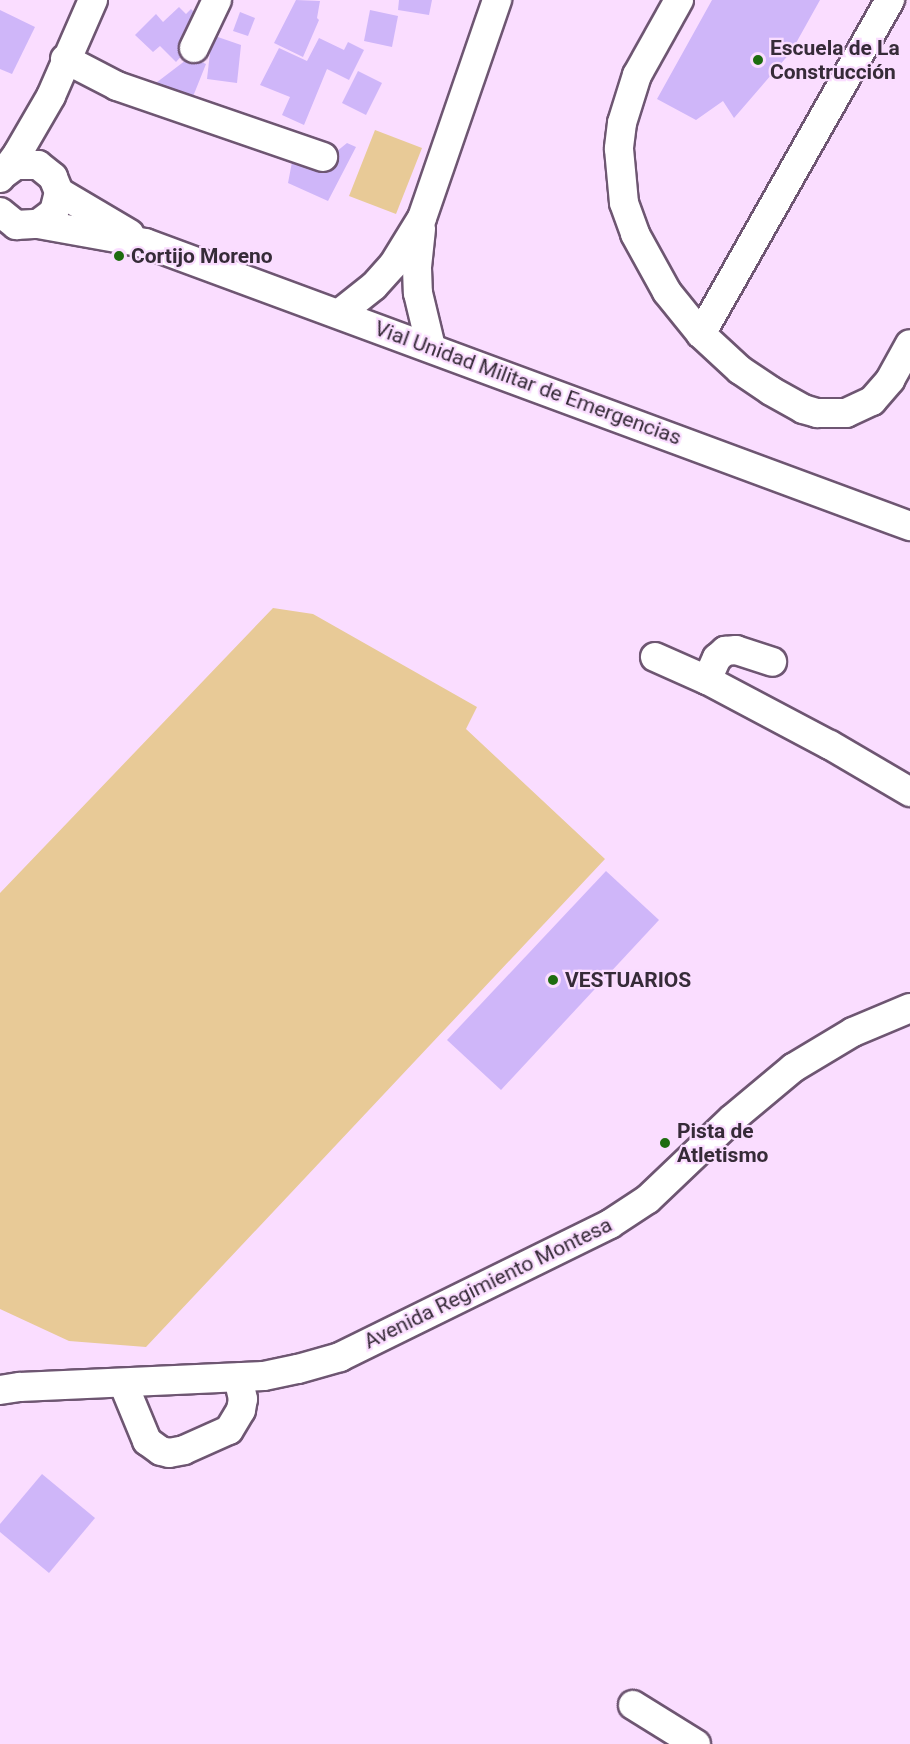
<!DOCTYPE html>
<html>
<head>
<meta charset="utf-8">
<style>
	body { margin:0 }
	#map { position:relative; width:910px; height:1744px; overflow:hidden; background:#faddff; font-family:Roboto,sans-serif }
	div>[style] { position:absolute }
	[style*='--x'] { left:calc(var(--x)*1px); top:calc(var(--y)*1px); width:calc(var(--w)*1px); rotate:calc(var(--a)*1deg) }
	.green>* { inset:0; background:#e8ca97 }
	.building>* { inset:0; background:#cfb6f9 }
	.roads { filter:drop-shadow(2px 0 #6e5672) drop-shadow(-2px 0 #6e5672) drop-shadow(0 2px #6e5672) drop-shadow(0 -2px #6e5672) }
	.minor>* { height:28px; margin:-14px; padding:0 14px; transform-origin:14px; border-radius:14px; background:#fff }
	.dots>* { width:16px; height:16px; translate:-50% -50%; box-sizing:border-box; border:3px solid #faddff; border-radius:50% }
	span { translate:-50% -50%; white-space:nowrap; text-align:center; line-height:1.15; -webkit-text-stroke:4.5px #faddff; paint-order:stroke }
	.poi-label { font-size:21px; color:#362b38; font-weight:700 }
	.left { translate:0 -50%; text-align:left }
	.street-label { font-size:21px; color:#362b38 }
</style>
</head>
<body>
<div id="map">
	<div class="green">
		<div style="clip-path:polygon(375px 130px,422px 148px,396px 214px,349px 196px)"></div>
		<div style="clip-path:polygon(273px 608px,313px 614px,477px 707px,466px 729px,605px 859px,146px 1347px,69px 1341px,0 1309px,0 893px)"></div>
	</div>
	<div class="building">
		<div style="clip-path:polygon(296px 0,320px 1px,317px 18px,319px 20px,303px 57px,274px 43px)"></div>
		<div style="clip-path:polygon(399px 0,432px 0,429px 15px,398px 10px)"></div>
		<div style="clip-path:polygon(712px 0,820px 0,791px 52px,734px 118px,723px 101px,696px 120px,657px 99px)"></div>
		<div style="clip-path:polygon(179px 7px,186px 14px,191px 9px,197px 15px,186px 51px,176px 62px,160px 46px,153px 52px,135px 35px,156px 14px,163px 22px)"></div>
		<div style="clip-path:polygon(0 10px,35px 27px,12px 74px,0 69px)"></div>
		<div style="clip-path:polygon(370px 10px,398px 16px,392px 47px,364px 41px)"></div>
		<div style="clip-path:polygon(240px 12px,255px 18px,248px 36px,233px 31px)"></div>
		<div style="clip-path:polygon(212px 35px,241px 45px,237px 83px,207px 79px)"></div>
		<div style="clip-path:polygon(319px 38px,344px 50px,348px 42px,364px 50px,349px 80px,327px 69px,304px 125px,282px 115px,290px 97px,260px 85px,279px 48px,307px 61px)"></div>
		<div style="clip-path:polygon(190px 57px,206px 64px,190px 104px,148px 89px)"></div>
		<div style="clip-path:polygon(358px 71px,382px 83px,366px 115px,342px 103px)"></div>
		<div style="clip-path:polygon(347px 143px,356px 147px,328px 201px,288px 183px,292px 162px,315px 169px)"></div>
		<div style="clip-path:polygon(606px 871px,659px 920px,501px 1090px,447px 1040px)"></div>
		<div style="clip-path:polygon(42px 1474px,95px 1518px,49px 1573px,0 1532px,0 1524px)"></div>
	</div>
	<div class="roads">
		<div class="minor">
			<div style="--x:679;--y:0;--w:86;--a:119.2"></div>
			<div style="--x:637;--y:75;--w:50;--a:107.4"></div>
			<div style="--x:622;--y:123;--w:26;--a:97"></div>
			<div style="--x:619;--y:149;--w:54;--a:84.7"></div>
			<div style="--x:624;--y:203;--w:33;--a:70"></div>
			<div style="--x:635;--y:234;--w:66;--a:61.1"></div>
			<div style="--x:667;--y:292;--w:54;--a:51"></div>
			<div style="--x:701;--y:334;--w:53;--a:42.7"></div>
			<div style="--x:740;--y:370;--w:37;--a:34"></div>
			<div style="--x:771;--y:391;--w:37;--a:29"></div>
			<div style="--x:803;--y:409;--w:15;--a:16"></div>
			<div style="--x:817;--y:413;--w:29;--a:0"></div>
			<div style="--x:846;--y:413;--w:29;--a:-25"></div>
			<div style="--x:872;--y:401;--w:28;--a:-49"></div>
			<div style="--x:890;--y:380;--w:41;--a:-60.9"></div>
			<div style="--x:194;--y:48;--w:53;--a:-64.4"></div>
			<div style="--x:65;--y:59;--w:59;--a:27.4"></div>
			<div style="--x:117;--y:86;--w:218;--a:19"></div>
			<div style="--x:0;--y:178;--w:31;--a:-54"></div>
			<div style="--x:18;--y:153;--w:66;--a:-59.9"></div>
			<div style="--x:51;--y:96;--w:105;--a:-66.4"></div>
			<div style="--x:59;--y:192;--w:82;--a:30.6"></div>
			<div style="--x:0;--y:212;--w:21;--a:39"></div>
			<div style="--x:16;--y:225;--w:22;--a:-3"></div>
			<div style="--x:38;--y:224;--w:20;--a:-37"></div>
			<div style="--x:54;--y:212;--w:21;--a:-76"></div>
			<div style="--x:59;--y:192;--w:16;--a:-112"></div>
			<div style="--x:53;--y:177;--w:19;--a:-141"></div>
			<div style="--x:38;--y:165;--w:22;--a:180"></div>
			<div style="--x:16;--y:165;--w:19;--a:144"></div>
			<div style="--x:38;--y:224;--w:109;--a:10.1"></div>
			<div style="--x:145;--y:243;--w:816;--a:20.3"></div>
			<div style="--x:421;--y:229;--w:39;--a:96"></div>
			<div style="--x:417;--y:268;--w:25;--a:88"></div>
			<div style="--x:418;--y:293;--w:56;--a:76.5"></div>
			<div style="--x:340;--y:313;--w:43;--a:-38.5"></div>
			<div style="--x:374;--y:286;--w:28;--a:-48"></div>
			<div style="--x:393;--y:265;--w:55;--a:-58.3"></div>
			<div style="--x:422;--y:218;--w:231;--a:-71"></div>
			<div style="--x:701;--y:334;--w:384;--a:-60.5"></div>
			<div style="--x:655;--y:657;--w:57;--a:23.9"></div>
			<div style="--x:707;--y:680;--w:139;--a:27.9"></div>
			<div style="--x:830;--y:745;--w:93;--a:30.4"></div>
			<div style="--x:707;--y:680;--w:24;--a:-66"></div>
			<div style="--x:717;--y:658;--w:11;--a:-41"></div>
			<div style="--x:725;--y:651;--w:11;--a:-5"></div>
			<div style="--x:736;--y:650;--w:38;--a:18"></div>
			<div style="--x:123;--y:1383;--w:63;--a:67.5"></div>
			<div style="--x:147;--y:1441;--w:17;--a:36"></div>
			<div style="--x:161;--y:1451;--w:8;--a:14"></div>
			<div style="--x:169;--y:1453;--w:15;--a:-11"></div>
			<div style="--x:184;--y:1450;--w:49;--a:-24"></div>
			<div style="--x:229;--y:1430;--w:23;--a:-59"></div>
			<div style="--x:241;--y:1410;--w:11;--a:-80"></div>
			<div style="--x:243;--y:1399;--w:22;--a:-103"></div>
			<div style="--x:0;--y:1390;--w:20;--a:-9"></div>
			<div style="--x:20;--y:1387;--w:244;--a:-2.6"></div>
			<div style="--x:264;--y:1376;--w:35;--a:-12"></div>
			<div style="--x:298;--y:1369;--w:44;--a:-15.9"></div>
			<div style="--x:340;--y:1357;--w:301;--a:-26.2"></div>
			<div style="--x:610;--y:1224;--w:45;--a:-33.3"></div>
			<div style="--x:648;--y:1199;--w:116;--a:-43.6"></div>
			<div style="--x:732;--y:1119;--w:80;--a:-39.9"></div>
			<div style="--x:793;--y:1068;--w:70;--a:-31"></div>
			<div style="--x:853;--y:1032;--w:62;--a:-22.8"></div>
			<div style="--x:633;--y:1705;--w:74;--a:31.8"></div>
		</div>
	</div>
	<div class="dots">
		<div style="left:758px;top:60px;background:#1d6c0f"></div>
		<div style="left:119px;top:256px;background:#1d6c0f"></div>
		<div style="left:553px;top:980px;background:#1d6c0f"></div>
		<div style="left:665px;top:1143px;background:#1d6c0f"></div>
	</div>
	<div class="poi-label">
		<span class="left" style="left:770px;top:60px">Escuela de La<br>Construcción</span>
		<span class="left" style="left:131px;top:256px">Cortijo Moreno</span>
		<span class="left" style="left:565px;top:980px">VESTUARIOS</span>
		<span class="left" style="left:677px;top:1143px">Pista de<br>Atletismo</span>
	</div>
	<div class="street-label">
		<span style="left:528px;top:383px;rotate:20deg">Vial Unidad Militar de Emergencias</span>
		<span style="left:488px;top:1283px;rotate:-26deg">Avenida Regimiento Montesa</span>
	</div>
</div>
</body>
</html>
